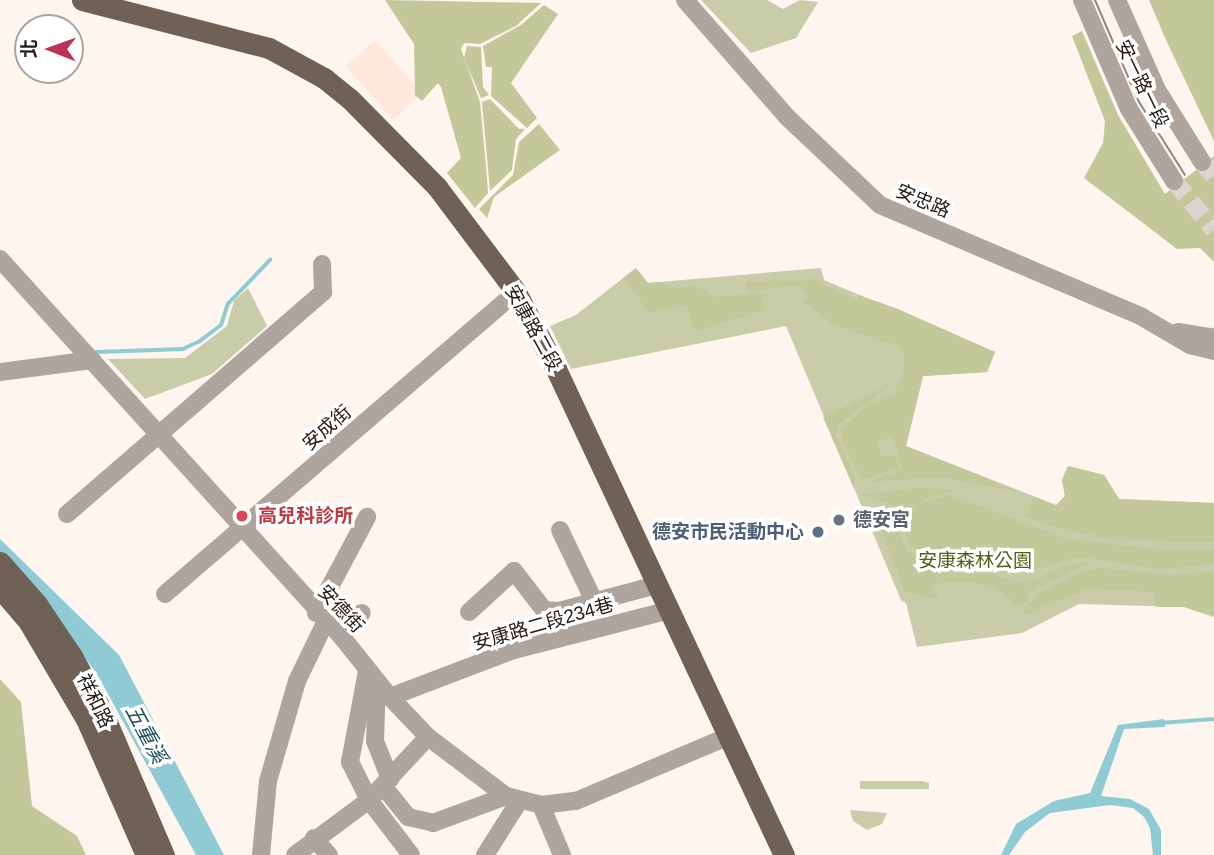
<!DOCTYPE html>
<html>
<head>
<meta charset="utf-8">
<style>
	body { margin:0 }
	#map { position:relative; width:1214px; height:855px; overflow:hidden; background:#fef5ef; font-family:Helvetica,"Noto Sans TC",sans-serif }
	div>[style] { position:absolute }
	[style*='--x'] { left:calc(var(--x)*1px); top:calc(var(--y)*1px); width:calc(var(--w)*1px); rotate:calc(var(--a)*1deg) }
	.commercial>* { inset:0; background:#fee8db }
	.green>* { inset:0; background:#c8cca9 }
	.forest>* { inset:0; background:#c2c899 }
	.water>* { inset:0; background:#8fcbd4 }
	.stream>* { height:3.5px; margin:-1.75px; padding:0 1.75px; transform-origin:1.75px; border-radius:1.75px; background:#8fcbd4 }
	.minor-tunnel>* { height:18px; margin-top:-9px; transform-origin:0; background:repeating-linear-gradient(90deg,#ddd4cf 0 18px,transparent 0 27px) }
	.minor>* { height:18px; margin:-9px; padding:0 9px; transform-origin:9px; border-radius:9px; background:#ada59e }
	.major>* { height:21px; margin:-10.5px; padding:0 10.5px; transform-origin:10.5px; border-radius:10.5px; background:#706156 }
	.tram>* { height:2px; margin:-1px; padding:0 1px; transform-origin:1px; border-radius:1px; background:#8f8781 }
	.dots>* { width:19px; height:19px; translate:-50% -50%; box-sizing:border-box; border:4px solid #fff; border-radius:50% }
	span { translate:-50% -50%; white-space:nowrap; text-align:center; line-height:1.15; -webkit-text-stroke:7px #fff; paint-order:stroke }
	.street-label { font-size:19px; color:#231c17 }
	.health-label { font-size:19px; color:#be3a42; font-weight:700 }
	.left { translate:0 -50%; text-align:left }
	.worship-label { font-size:19px; color:#5b616d; font-weight:700 }
	.service-label { font-size:19px; color:#4e5e75; font-weight:700 }
	.right { translate:-100% -50%; text-align:right }
	.park-label { font-size:19px; color:#585d14 }
	.water-label { font-size:21px; color:#1f535a; font-style:italic }
	.north { position:absolute; left:14px; top:14px; width:70px; height:70px; box-sizing:border-box; background:#fff; border:2px solid #a7a4a2; border-radius:50%; rotate:271deg; font-size:19px; font-weight:700; line-height:28px; text-align:center; color:#231c17 }
	.north::after { content:''; display:block; margin:auto; width:24px; height:32px; background:#c13156; clip-path:polygon(50% 0,100% 100%,50% 72%,0 100%) }
</style>
</head>
<body>
<div id="map">
	<div class="commercial">
		<div style="clip-path:polygon(375px 40px,422px 94px,393px 120px,346px 66px)"></div>
	</div>
	<div class="green">
		<div style="clip-path:polygon(701px 0,767px 0,783px 9px,800px 0,818px 2px,796px 38px,751px 53px)"></div>
		<div style="clip-path:polygon(636px 268px,648px 283px,821px 268px,824px 280px,995px 352px,987px 372px,923px 376px,906px 446px,1056px 505px,1065px 496px,1062px 480px,1068px 466px,1104px 475px,1119px 499px,1214px 503px,1214px 617px,1184px 607px,1079px 604px,1022px 633px,917px 647px,906px 603px,901px 600px,786px 326px,571px 369px,550px 326px,576px 315px)"></div>
		<div style="clip-path:polygon(248px 288px,267px 326px,212px 374px,145px 399px,108px 359px,185px 358px,227px 326px,234px 301px)"></div>
		<div style="clip-path:polygon(860px 781px,922px 781px,929px 783px,929px 789px,860px 789px)"></div>
		<div style="clip-path:polygon(850px 810px,887px 813px,882px 824px,867px 830px,853px 821px)"></div>
	</div>
	<div class="forest">
		<div style="clip-path:polygon(385px 0,541px 3px,516px 26px,480px 44px,464px 43px,461px 49px,480px 102px,487px 178px,488px 193px,475px 208px,447px 173px,461px 158px,441px 87px,438px 83px,422px 101px,415px 95px,414px 44px)"></div>
		<div style="clip-path:polygon(1149px 0,1214px 0,1214px 141px,1166px 40px)"></div>
		<div style="clip-path:polygon(544px 5px,558px 14px,511px 83px,537px 118px,527px 128px,491px 96px,492px 67px,486px 67px,483px 46px,521px 25px)"></div>
		<div style="clip-path:polygon(1082px 31px,1118px 115px,1165px 194px,1214px 156px,1214px 262px,1200px 248px,1177px 249px,1084px 178px,1103px 143px,1105px 121px,1072px 36px)"></div>
		<div style="clip-path:polygon(467px 46px,481px 47px,483px 87px,489px 95px,481px 98px,464px 58px)"></div>
		<div style="clip-path:polygon(490px 99px,519px 129px,525px 129px,516px 139px,512px 170px,490px 191px,482px 102px)"></div>
		<div style="clip-path:polygon(539px 124px,560px 150px,494px 197px,487px 218px,479px 209px,513px 175px,519px 142px)"></div>
		<div style="clip-path:polygon(636px 268px,648px 283px,661px 282px,671px 288px,697px 286px,716px 297px,761px 293px,765px 310px,695px 331px,687px 305px,650px 313px,623px 278px)"></div>
		<div style="clip-path:polygon(814px 279px,857px 300px,859px 295px,898px 309px,995px 352px,987px 372px,923px 376px,906px 446px,1020px 492px,940px 477px,869px 482px,902px 469px,892px 435px,878px 443px,881px 456px,896px 456px,899px 468px,862px 480px,841px 437px,842px 428px,869px 404px,896px 392px,897px 383px,903px 379px,904px 355px,901px 347px,834px 325px,803px 301px,809px 298px,800px 285px,747px 291px,745px 282px)"></div>
		<div style="clip-path:polygon(891px 384px,838px 425px,835px 434px,855px 476px,854px 489px,823px 417px)"></div>
		<div style="clip-path:polygon(1068px 466px,1104px 475px,1119px 499px,1214px 503px,1214px 543px,1116px 539px,1068px 531px,1026px 517px,1033px 496px,1056px 506px,1065px 496px,1062px 480px)"></div>
		<div style="clip-path:polygon(925px 487px,953px 491px,928px 497px,908px 510px,861px 495px)"></div>
		<div style="clip-path:polygon(951px 495px,1067px 539px,1154px 549px,1214px 550px,1214px 564px,1161px 569px,1078px 557px,1031px 571px,950px 567px,910px 545px,905px 530px,917px 504px)"></div>
		<div style="clip-path:polygon(881px 506px,902px 512px,898px 533px,907px 550px,948px 575px,987px 573px,1016px 582px,1031px 581px,1065px 565px,1090px 563px,1028px 592px,1029px 600px,1018px 608px,1004px 593px,988px 585px,961px 581px,934px 584px,938px 599px,924px 597px,904px 591px,878px 520px)"></div>
		<div style="clip-path:polygon(1099px 568px,1174px 575px,1214px 571px,1214px 617px,1184px 607px,1156px 607px,1152px 592px,1106px 589px,1088px 589px,1027px 614px,1021px 612px,1041px 592px,1080px 572px)"></div>
		<div style="clip-path:polygon(0 679px,21px 702px,32px 806px,77px 836px,86px 855px,0 855px)"></div>
	</div>
	<div class="water">
		<div style="clip-path:polygon(0 539px,119px 655px,224px 855px,196px 855px,96px 672px,78px 649px,0 581px)"></div>
		<div style="clip-path:polygon(1164px 719px,1165px 727px,1124px 729px,1101px 796px,1130px 799px,1149px 809px,1161px 830px,1161px 855px,1153px 855px,1150px 828px,1144px 817px,1133px 808px,1110px 805px,1050px 813px,1025px 832px,1009px 855px,1001px 855px,1016px 824px,1054px 801px,1090px 793px,1118px 725px)"></div>
	</div>
	<div class="stream">
		<div style="--x:97;--y:352;--w:86;--a:-2"></div>
		<div style="--x:183;--y:349;--w:19;--a:-25"></div>
		<div style="--x:200;--y:341;--w:26;--a:-37"></div>
		<div style="--x:221;--y:325;--w:22;--a:-72"></div>
		<div style="--x:228;--y:304;--w:61;--a:-46.3"></div>
		<div style="--x:1160;--y:723;--w:54;--a:-4.2"></div>
	</div>
	<div class="minor-tunnel">
		<div style="--x:1202;--y:162;--w:18;--a:49"></div>
		<div style="--x:1174;--y:181;--w:63;--a:50.8"></div>
	</div>
	<div class="minor">
		<div style="--x:685;--y:0;--w:155;--a:48.9"></div>
		<div style="--x:787;--y:117;--w:128;--a:43.4"></div>
		<div style="--x:880;--y:205;--w:285;--a:23.1"></div>
		<div style="--x:1142;--y:317;--w:56;--a:30.3"></div>
		<div style="--x:1190;--y:345;--w:25;--a:14"></div>
		<div style="--x:1082;--y:0;--w:119;--a:66.7"></div>
		<div style="--x:1129;--y:109;--w:85;--a:58"></div>
		<div style="--x:1117;--y:0;--w:98;--a:66"></div>
		<div style="--x:1157;--y:90;--w:85;--a:58"></div>
		<div style="--x:0;--y:259;--w:508;--a:47.87"></div>
		<div style="--x:341;--y:636;--w:78;--a:51.2"></div>
		<div style="--x:390;--y:697;--w:55;--a:46.5"></div>
		<div style="--x:428;--y:737;--w:98;--a:37.1"></div>
		<div style="--x:506;--y:796;--w:36;--a:14"></div>
		<div style="--x:541;--y:805;--w:35;--a:-7"></div>
		<div style="--x:576;--y:801;--w:166;--a:-23"></div>
		<div style="--x:1178;--y:332;--w:36;--a:9"></div>
		<div style="--x:0;--y:372;--w:93;--a:-7.4"></div>
		<div style="--x:67;--y:514;--w:339;--a:-40.9"></div>
		<div style="--x:323;--y:292;--w:28;--a:-92"></div>
		<div style="--x:560;--y:530;--w:81;--a:64.4"></div>
		<div style="--x:165;--y:594;--w:463;--a:-40.7"></div>
		<div style="--x:469;--y:612;--w:61;--a:-42.3"></div>
		<div style="--x:514;--y:571;--w:49;--a:52.4"></div>
		<div style="--x:544;--y:610;--w:15;--a:4"></div>
		<div style="--x:559;--y:611;--w:101;--a:-14.9"></div>
		<div style="--x:316;--y:613;--w:109;--a:-62"></div>
		<div style="--x:341;--y:636;--w:31;--a:-48"></div>
		<div style="--x:367;--y:671;--w:93;--a:100.6"></div>
		<div style="--x:350;--y:762;--w:42;--a:63.4"></div>
		<div style="--x:369;--y:800;--w:69;--a:52.6"></div>
		<div style="--x:377;--y:682;--w:59;--a:91.9"></div>
		<div style="--x:375;--y:741;--w:41;--a:68.5"></div>
		<div style="--x:390;--y:697;--w:133;--a:-20.8"></div>
		<div style="--x:514;--y:650;--w:161;--a:-14.4"></div>
		<div style="--x:383;--y:786;--w:40;--a:51"></div>
		<div style="--x:408;--y:817;--w:26;--a:13"></div>
		<div style="--x:433;--y:823;--w:78;--a:-20.3"></div>
		<div style="--x:541;--y:805;--w:54;--a:67.2"></div>
		<div style="--x:314;--y:838;--w:23;--a:49"></div>
		<div style="--x:261;--y:855;--w:74;--a:-84.6"></div>
		<div style="--x:268;--y:781;--w:104;--a:-73.8"></div>
		<div style="--x:297;--y:681;--w:64;--a:-64.2"></div>
		<div style="--x:295;--y:855;--w:92;--a:-36.6"></div>
		<div style="--x:369;--y:800;--w:86;--a:-46.9"></div>
		<div style="--x:485;--y:855;--w:62;--a:-57.6"></div>
	</div>
	<div class="major">
		<div style="--x:82;--y:0;--w:193;--a:14.4"></div>
		<div style="--x:269;--y:48;--w:63;--a:28.6"></div>
		<div style="--x:324;--y:78;--w:33;--a:39"></div>
		<div style="--x:350;--y:99;--w:124;--a:45.3"></div>
		<div style="--x:437;--y:187;--w:131;--a:53"></div>
		<div style="--x:516;--y:292;--w:87;--a:62.5"></div>
		<div style="--x:556;--y:369;--w:537;--a:64.87"></div>
		<div style="--x:0;--y:562;--w:56;--a:48.6"></div>
		<div style="--x:37;--y:604;--w:63;--a:56.1"></div>
		<div style="--x:72;--y:656;--w:65;--a:61.5"></div>
		<div style="--x:103;--y:713;--w:155;--a:66.8"></div>
		<div style="--x:0;--y:588;--w:43;--a:49.7"></div>
		<div style="--x:28;--y:621;--w:114;--a:59.4"></div>
		<div style="--x:86;--y:719;--w:149;--a:66.2"></div>
	</div>
	<div class="tram">
		<div style="--x:1095;--y:0;--w:111;--a:66.7"></div>
		<div style="--x:1139;--y:102;--w:86;--a:57.8"></div>
	</div>
	<div class="dots">
		<div style="left:242px;top:516px;background:#e0444e"></div>
		<div style="left:839px;top:520px;background:#6b7280"></div>
		<div style="left:818px;top:532px;background:#5c6f8a"></div>
	</div>
	<div class="street-label">
		<span style="left:1142px;top:84px;rotate:64deg">安一路一段</span>
		<span style="left:923px;top:201px;rotate:23deg">安忠路</span>
		<span style="left:533px;top:328px;rotate:61deg">安康路二段</span>
		<span style="left:327px;top:428px;rotate:-41deg">安成街</span>
		<span style="left:341px;top:609px;rotate:47deg">安德街</span>
		<span style="left:543px;top:624px;rotate:-16deg">安康路二段234巷</span>
		<span style="left:95px;top:701px;rotate:64deg">祥和路</span>
	</div>
	<div class="health-label">
		<span class="left" style="left:258px;top:516px">高兒科診所</span>
	</div>
	<div class="worship-label">
		<span class="left" style="left:853px;top:520px">德安宮</span>
	</div>
	<div class="service-label">
		<span class="right" style="left:804px;top:532px">德安市民活動中心</span>
	</div>
	<div class="park-label">
		<span style="left:975px;top:561px">安康森林公園</span>
	</div>
	<div class="water-label">
		<span style="left:146px;top:734px;rotate:62deg">五重溪</span>
	</div>
	<div class="north">北</div>
</div>
</body>
</html>
